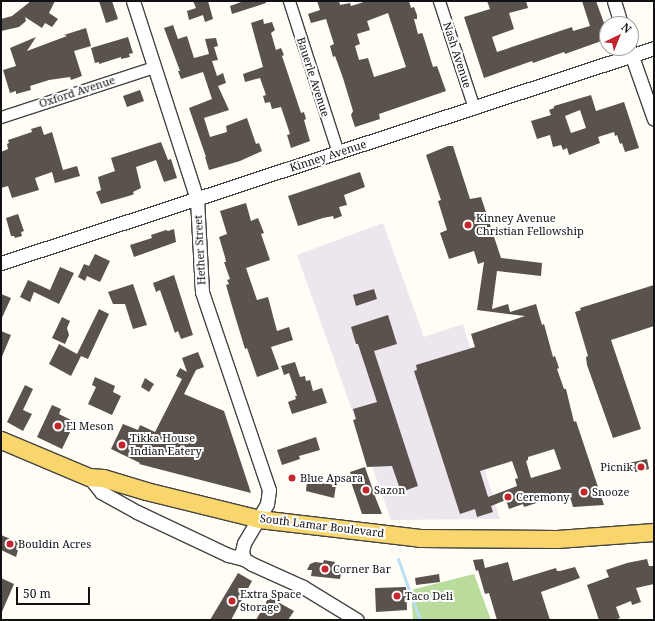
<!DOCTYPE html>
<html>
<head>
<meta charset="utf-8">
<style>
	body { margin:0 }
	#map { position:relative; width:655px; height:621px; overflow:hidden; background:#fffdf5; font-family:"Noto Serif",serif }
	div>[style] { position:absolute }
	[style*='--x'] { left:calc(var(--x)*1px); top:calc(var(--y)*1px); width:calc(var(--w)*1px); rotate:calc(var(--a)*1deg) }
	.industrial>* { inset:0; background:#eee6ef }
	.forest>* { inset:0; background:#b9dc9c }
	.stream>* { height:3px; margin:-1.5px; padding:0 1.5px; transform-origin:1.5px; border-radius:1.5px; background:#b9e0f7 }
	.building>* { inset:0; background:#5a524d }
	.roads { filter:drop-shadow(1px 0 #444) drop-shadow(-1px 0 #444) drop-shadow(0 1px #444) drop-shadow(0 -1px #444) }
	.minor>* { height:11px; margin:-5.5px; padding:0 5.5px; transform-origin:5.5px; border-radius:5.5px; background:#fff }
	.tertiary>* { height:13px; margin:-6.5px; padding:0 6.5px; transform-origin:6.5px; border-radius:6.5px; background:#fff }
	.primary>* { height:17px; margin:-8.5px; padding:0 8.5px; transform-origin:8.5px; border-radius:8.5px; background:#f9d66b }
	.dots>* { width:11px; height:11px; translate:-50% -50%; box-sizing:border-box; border:2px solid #fff; border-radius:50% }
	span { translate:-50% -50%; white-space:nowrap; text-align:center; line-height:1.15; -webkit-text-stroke:4px #fff; paint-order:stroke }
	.street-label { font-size:11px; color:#111 }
	.poi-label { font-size:11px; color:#111 }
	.left { translate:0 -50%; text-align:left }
	.right { translate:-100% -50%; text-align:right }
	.frame { position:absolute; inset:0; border:2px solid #111; pointer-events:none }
	.north { position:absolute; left:599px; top:16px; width:40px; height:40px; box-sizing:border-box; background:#fff; border:1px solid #a0a0a0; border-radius:50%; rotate:43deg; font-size:11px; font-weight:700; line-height:16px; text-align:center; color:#111 }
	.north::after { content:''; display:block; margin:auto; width:14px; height:18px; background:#c4262e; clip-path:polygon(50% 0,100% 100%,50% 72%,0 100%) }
	.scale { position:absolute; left:16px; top:587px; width:74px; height:18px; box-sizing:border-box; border:2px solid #111; border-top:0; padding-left:5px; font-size:12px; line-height:14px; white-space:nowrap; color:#111; -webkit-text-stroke:3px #fff; paint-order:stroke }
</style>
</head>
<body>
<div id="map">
	<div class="industrial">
		<div style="clip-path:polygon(383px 223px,424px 337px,463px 324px,499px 440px,478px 448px,500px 519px,391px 520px,297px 255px)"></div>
	</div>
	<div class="forest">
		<div style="clip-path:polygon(474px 574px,491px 620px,413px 620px,411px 590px)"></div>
	</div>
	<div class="stream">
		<div style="--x:398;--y:559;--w:65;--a:70.2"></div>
	</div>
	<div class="building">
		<div style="clip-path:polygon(31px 1px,55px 1px,49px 13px,58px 19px,52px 27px,45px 23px,42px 28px,25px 17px,26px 21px,19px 27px,1px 31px,1px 19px,12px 16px)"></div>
		<div style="clip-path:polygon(99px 1px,112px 1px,118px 19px,106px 23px)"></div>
		<div style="clip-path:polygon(193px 1px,208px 1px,213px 19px,205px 22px,203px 15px,189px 20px,187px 11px,196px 8px)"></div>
		<div style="clip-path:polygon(244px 1px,266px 1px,266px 3px,232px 14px,230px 6px)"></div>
		<div style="clip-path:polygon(evenodd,317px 1px,339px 1px,340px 5px,350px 3px,351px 6px,367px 1px,409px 1px,411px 8px,414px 7px,417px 15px,417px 19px,414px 19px,418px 34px,422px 33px,423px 35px,433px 67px,437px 66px,446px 91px,379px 114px,380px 119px,355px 127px,351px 115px,353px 111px,343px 78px,335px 56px,333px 57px,330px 46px,334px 44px,326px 19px,311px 23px,308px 14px,320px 10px,317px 1px,388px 13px,406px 67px,374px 77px,368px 58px,359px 60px,355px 46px,360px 44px,357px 34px,370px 30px,367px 21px,388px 13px)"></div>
		<div style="clip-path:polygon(487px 1px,526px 1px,528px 8px,509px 13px,514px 29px,492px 37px,497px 52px,572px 27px,573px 31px,590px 26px,582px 1px,596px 1px,604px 23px,605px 23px,607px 28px,607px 39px,565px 54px,564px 52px,533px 63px,532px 61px,484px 78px,464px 17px,490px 9px)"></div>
		<div style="clip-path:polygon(263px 19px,264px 24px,272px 22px,275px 30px,271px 33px,276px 50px,281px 48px,284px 55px,282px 56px,301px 113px,304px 112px,306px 119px,304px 120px,310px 141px,291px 148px,287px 135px,290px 134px,281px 107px,272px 109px,270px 102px,265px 103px,263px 96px,266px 95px,260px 78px,245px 82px,243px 74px,263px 67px,251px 23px)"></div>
		<div style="clip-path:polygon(173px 25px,178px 39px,187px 36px,194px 58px,209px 54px,205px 39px,216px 38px,218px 46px,214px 47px,218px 60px,212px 61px,217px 76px,223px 73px,226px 83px,218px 86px,229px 110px,204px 118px,210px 137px,227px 132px,226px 126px,247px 118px,256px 144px,259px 143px,262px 151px,240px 161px,209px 170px,205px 157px,206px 157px,189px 108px,212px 99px,203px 72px,181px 79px,178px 71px,180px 71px,164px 28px)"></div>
		<div style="clip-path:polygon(86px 28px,91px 46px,74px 51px,82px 76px,71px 80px,70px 77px,49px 80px,30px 86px,31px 90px,16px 94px,16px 91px,10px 93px,3px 70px,16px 66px,10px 48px,36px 37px,27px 51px,67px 36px,64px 35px)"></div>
		<div style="clip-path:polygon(128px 37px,133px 53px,129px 54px,130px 57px,121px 59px,121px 57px,99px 64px,99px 62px,95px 63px,91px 48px)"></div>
		<div style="clip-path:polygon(140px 90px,144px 101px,127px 107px,123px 96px)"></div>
		<div style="clip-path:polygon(evenodd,591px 95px,596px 111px,624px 102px,639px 148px,625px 152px,622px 143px,620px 144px,617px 135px,615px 136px,614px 132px,598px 137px,600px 143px,569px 155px,567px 148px,563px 150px,561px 145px,553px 147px,550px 135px,537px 139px,531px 121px,551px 115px,549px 110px,554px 108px,554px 106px,591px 95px,580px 110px,586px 128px,571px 133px,565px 116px,580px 110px)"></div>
		<div style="clip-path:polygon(41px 126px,44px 135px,52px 132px,63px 170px,77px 166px,80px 176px,55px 183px,52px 172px,35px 178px,39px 190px,12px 198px,8px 186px,1px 188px,1px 152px,8px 149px,7px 144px,9px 143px,8px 140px,32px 132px,31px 129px)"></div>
		<div style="clip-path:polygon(161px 142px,168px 160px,171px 159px,177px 178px,164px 182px,156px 160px,136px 167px,141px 188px,133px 192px,134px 194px,132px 195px,101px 204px,96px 192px,101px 190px,98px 177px,115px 171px,111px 158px)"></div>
		<div style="clip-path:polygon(evenodd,448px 146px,453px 146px,470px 199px,481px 197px,501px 258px,542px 263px,541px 276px,497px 271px,492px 309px,508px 304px,510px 312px,536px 304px,542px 325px,544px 324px,553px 357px,555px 356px,559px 368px,557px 369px,564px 389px,566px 389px,574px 422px,576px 421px,604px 505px,573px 507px,570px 497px,550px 502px,549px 499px,524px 507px,523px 504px,509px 509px,506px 500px,491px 506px,493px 512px,477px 517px,475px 509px,460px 514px,414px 371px,417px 370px,416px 365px,475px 347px,471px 334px,525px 316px,477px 310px,484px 262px,478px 264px,474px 251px,449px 259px,440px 233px,447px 230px,438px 201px,441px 200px,426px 155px,448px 146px,554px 449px,561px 469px,531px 478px,526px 461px,528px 460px,528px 457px,554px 449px,448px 146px,512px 461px,518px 478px,515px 479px,517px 486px,488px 497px,480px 471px,512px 461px)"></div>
		<div style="clip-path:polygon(360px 172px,365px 187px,344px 195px,347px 205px,339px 207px,342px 216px,334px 219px,333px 216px,323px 218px,298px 226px,288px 196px)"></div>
		<div style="clip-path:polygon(246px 203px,251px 221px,258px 218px,264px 233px,261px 234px,270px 260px,246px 268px,257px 300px,268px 297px,277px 331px,289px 327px,293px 340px,271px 347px,279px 369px,257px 377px,247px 348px,245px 349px,232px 306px,226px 285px,229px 284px,227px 280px,230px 279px,224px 262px,226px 262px,225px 257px,219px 237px,227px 234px,220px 211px)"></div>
		<div style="clip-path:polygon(18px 214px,24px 231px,21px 232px,22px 236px,15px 238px,14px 236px,11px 236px,6px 218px)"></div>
		<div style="clip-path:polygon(174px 229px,176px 242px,134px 257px,130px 245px,152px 238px,151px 235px,166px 230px,168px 231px)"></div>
		<div style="clip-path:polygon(95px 254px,110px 261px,100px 282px,87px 276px,85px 281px,78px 277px,84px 264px,89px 266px)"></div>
		<div style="clip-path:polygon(60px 267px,74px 273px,59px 304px,34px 292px,30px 302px,20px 297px,28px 280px,50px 290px)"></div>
		<div style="clip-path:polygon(174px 275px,193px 335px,181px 339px,178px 331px,175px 333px,160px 290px,156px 292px,153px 283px)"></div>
		<div style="clip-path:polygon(133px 284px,147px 325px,133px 329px,125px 304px,113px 304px,108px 292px)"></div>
		<div style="clip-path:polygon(654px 285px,654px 326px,611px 340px,641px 429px,613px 438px,587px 365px,586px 357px,588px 356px,575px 312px,581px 310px,580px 308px)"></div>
		<div style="clip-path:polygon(374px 289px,377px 299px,356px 306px,353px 295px)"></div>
		<div style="clip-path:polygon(1px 294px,11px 298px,1px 320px)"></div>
		<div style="clip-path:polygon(99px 309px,109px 314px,88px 359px,81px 356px,71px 376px,49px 364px,59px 344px,77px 354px)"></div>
		<div style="clip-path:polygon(388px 315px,397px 344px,374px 351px,418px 486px,401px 492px,392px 466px,367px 467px,353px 420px,356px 419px,353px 409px,377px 402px,358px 344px,356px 344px,351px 327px)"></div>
		<div style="clip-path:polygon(62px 317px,70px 321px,67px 328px,69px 335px,65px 344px,52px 338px)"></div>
		<div style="clip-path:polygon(1px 331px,11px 335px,1px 359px)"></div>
		<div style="clip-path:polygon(198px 352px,204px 367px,196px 370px,184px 394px,224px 411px,251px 493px,139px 464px,140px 463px,111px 449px,123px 424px,138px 430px,140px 425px,155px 432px,182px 379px,176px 376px,180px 368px,187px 372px,182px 358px)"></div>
		<div style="clip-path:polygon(295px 362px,300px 377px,305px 376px,306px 381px,310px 380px,313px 391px,322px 388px,327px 403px,292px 414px,288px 402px,296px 399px,295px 396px,297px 396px,289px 373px,284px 375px,281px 366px)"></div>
		<div style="clip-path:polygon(95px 377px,115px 386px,113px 392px,121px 396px,112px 415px,88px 404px,96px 387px,92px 385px)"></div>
		<div style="clip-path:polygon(145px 378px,154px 384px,149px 392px,141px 387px)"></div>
		<div style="clip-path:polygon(25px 385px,33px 389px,23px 410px,32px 414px,23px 431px,7px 422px)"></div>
		<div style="clip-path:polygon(52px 405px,61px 409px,59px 414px,75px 422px,62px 449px,37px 437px)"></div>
		<div style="clip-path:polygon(316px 437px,320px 450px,299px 456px,300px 459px,282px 465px,277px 450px)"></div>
		<div style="clip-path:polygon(647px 459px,649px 469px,631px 473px,629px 463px)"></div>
		<div style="clip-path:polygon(365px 467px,376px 499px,382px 514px,362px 514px,350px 479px,352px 478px,350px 472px)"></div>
		<div style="clip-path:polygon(307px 481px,336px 485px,334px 498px,306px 491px)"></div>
		<div style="clip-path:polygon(1px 535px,20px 543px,16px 557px,1px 550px)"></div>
		<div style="clip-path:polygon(483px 559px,485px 568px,508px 562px,513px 581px,556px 568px,557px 571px,560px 571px,575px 567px,580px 578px,541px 592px,550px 620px,497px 620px,489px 593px,485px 594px,478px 570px,476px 571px,473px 560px)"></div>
		<div style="clip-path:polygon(647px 559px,649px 566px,654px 566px,654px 584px,636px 588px,641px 602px,632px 605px,631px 601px,616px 607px,620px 618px,614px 620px,599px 620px,587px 585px,609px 577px,606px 570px,627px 563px)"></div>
		<div style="clip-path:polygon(324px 560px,335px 562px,334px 567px,342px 568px,340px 579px,311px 576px,312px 570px,307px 570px,310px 564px,315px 562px,323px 563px)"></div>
		<div style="clip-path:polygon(238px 573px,252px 581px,231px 620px,210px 620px)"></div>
		<div style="clip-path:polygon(439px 574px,440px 582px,416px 585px,415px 578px)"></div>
		<div style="clip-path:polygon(1px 578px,14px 584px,1px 614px)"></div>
		<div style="clip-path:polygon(406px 587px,407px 610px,376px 612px,375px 588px)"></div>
		<div style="clip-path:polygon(269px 597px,294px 611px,288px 620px,256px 620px)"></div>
	</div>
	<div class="roads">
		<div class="minor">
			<div style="--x:289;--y:1;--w:160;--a:72.1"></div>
			<div style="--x:439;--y:1;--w:113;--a:71.9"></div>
			<div style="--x:1;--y:117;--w:161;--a:-18.1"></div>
		</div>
		<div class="tertiary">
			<div style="--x:133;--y:1;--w:208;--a:72.1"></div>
			<div style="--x:197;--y:199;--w:93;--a:86.9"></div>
			<div style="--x:202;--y:292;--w:209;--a:71.3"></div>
			<div style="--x:269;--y:490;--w:14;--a:98"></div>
			<div style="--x:267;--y:504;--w:45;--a:120.5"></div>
			<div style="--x:244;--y:543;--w:9;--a:103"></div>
			<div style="--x:242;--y:552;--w:7;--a:74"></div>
			<div style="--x:244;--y:559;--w:9;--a:32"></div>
			<div style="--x:252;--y:564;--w:56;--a:24.3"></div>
			<div style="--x:303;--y:587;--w:63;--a:31.4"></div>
			<div style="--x:614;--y:1;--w:24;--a:73"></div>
			<div style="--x:629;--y:48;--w:75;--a:70.6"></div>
			<div style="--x:1;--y:263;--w:687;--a:-18.22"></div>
			<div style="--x:89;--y:477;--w:19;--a:51"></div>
			<div style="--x:101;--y:492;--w:41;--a:29.1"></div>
			<div style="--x:137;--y:512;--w:101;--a:25.3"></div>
			<div style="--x:228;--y:555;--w:16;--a:14"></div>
		</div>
		<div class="primary">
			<div style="--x:1;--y:440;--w:95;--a:22.8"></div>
			<div style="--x:89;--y:477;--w:14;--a:4"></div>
			<div style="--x:103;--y:478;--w:45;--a:16.8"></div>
			<div style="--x:146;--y:491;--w:116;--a:13.9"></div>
			<div style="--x:259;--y:519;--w:162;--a:6.7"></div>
			<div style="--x:420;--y:538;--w:137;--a:0.4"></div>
			<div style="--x:557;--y:539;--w:97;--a:-4.1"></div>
		</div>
	</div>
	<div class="dots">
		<div style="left:468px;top:225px;background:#c4262e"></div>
		<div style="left:58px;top:426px;background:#c4262e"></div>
		<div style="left:122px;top:445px;background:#c4262e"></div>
		<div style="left:641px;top:467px;background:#c4262e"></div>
		<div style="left:292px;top:478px;background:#c4262e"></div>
		<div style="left:366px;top:490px;background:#c4262e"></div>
		<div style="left:584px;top:492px;background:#c4262e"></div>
		<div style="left:508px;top:497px;background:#c4262e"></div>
		<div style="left:10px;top:544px;background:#c4262e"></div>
		<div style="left:325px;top:569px;background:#c4262e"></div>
		<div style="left:397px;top:596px;background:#c4262e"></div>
		<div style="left:232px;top:601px;background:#c4262e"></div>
	</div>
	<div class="street-label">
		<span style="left:457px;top:55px;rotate:72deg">Nash Avenue</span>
		<span style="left:313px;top:77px;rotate:72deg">Bauerle Avenue</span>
		<span style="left:77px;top:92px;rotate:-18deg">Oxford Avenue</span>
		<span style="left:328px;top:156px;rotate:-18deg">Kinney Avenue</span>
		<span style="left:200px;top:250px;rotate:-93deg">Hether Street</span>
		<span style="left:322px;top:526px;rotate:7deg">South Lamar Boulevard</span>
	</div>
	<div class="poi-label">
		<span class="left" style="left:476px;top:225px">Kinney Avenue<br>Christian Fellowship</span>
		<span class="left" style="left:66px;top:426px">El Meson</span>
		<span class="left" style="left:130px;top:445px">Tikka House<br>Indian Eatery</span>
		<span class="right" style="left:633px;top:467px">Picnik</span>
		<span class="left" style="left:300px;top:478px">Blue Apsara</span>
		<span class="left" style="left:374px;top:490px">Sazon</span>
		<span class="left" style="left:592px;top:492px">Snooze</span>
		<span class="left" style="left:516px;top:497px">Ceremony</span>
		<span class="left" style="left:18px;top:544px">Bouldin Acres</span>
		<span class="left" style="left:333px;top:569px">Corner Bar</span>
		<span class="left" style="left:240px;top:601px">Extra Space<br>Storage</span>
		<span class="left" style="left:405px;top:596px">Taco Deli</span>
	</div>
	<div class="frame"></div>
	<div class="north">N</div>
	<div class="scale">50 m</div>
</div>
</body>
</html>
